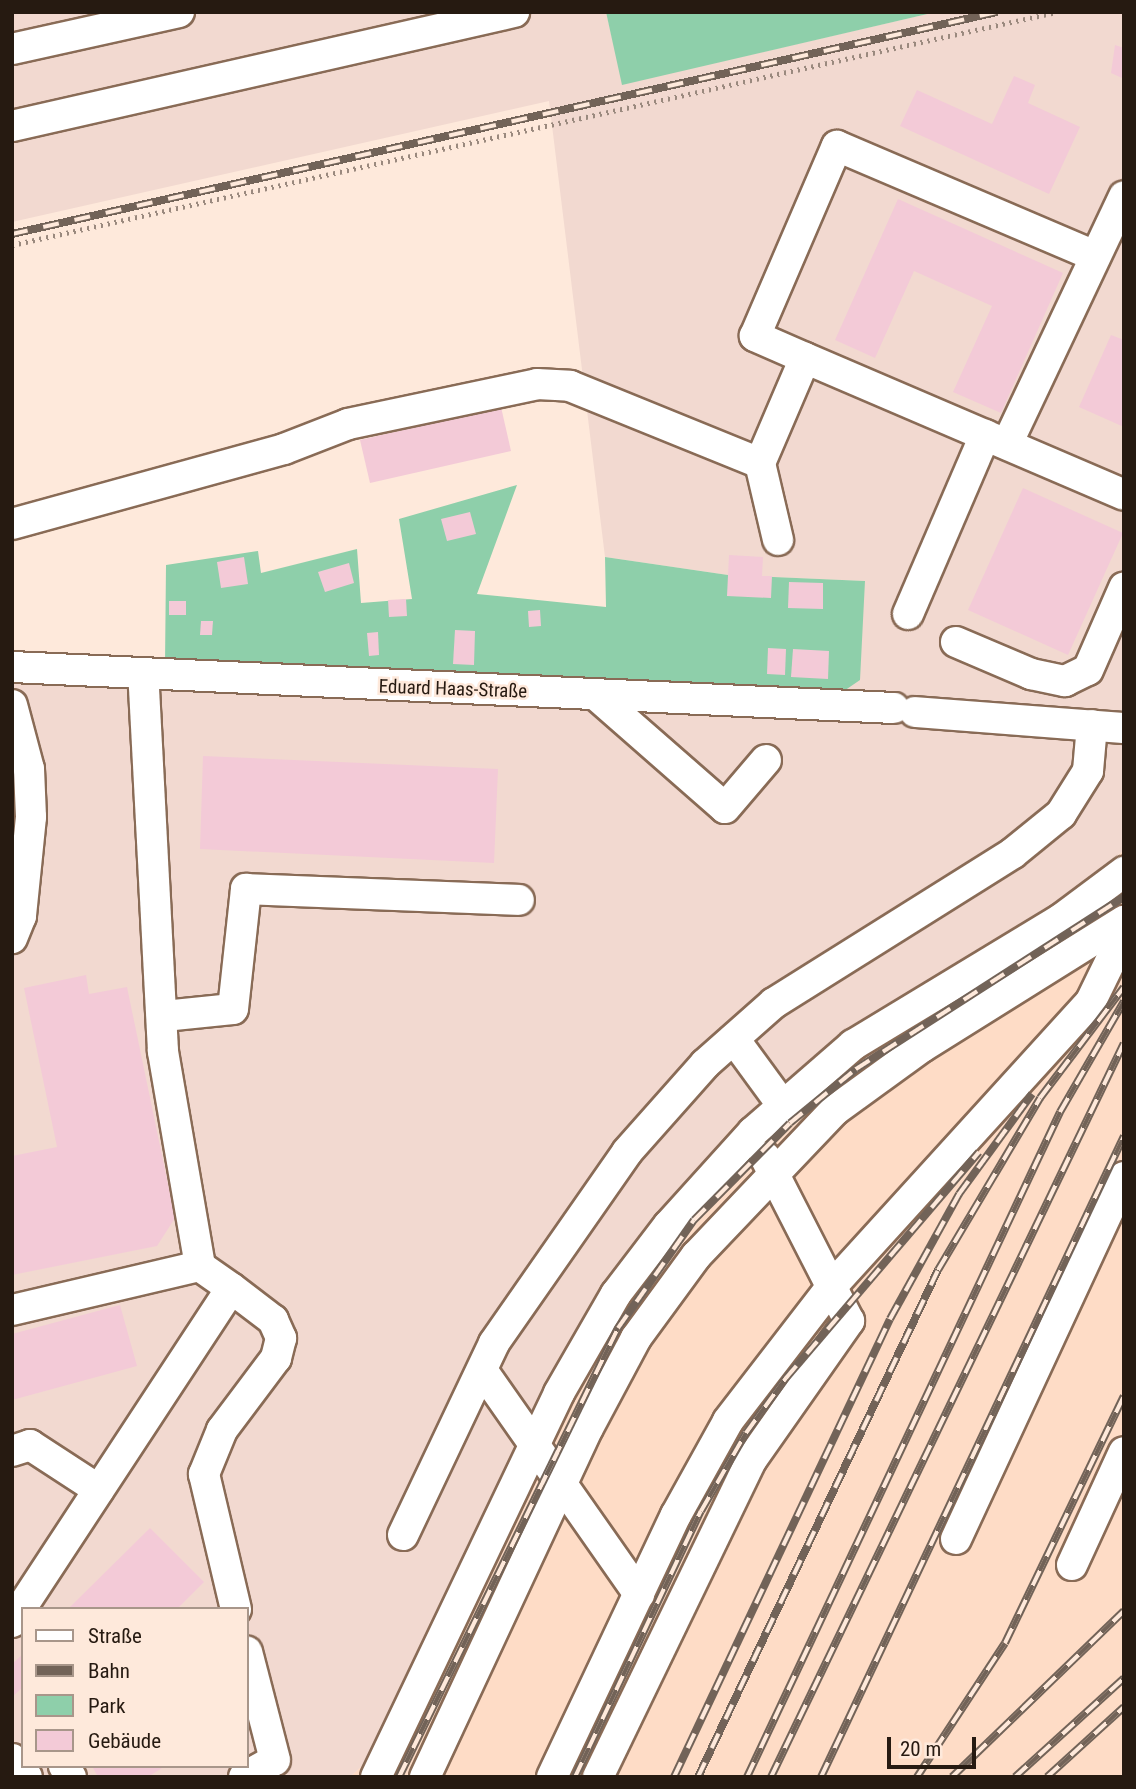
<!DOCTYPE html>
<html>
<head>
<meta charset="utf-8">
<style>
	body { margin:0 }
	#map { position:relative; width:1136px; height:1789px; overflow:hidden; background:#fee9db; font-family:"Roboto Condensed",sans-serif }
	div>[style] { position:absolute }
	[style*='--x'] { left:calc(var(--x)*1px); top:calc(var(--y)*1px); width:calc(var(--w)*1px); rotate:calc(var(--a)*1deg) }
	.built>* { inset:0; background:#fedcc6 }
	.industrial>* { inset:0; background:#f2d9d0 }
	.green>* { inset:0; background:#8ecfaa }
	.building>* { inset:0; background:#f3cad7 }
	.path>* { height:4.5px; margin-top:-2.25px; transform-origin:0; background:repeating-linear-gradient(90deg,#9a897e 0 2px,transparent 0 7px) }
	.roads { filter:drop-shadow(2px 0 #896b56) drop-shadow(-2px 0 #896b56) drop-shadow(0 2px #896b56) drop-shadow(0 -2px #896b56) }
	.minor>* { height:30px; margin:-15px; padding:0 15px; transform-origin:15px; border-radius:15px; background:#fff }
	.rail>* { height:8px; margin-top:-4px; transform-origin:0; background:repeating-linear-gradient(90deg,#fee9db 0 16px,#726358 0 32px); box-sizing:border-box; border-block:2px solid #726358 }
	span { translate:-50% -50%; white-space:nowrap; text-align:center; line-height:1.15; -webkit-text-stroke:5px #fee9db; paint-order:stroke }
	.street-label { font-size:19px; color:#261a11 }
	.frame { position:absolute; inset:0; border:14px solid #261a11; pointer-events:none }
	.legend { position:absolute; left:21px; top:1607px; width:228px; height:161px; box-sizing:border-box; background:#fee9db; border:2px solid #a8968a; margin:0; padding:9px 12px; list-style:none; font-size:21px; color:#261a11 }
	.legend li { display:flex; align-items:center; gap:14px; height:35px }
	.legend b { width:35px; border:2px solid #a8968a }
	.scale { position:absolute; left:887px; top:1737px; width:89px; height:32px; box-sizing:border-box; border:4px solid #261a11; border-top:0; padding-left:9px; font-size:21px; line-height:24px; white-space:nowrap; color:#261a11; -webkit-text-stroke:5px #fee9db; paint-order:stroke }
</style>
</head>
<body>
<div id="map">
	<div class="built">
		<div style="clip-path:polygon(1124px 850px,1124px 1777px,350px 1777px,365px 1763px,521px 1435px,602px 1283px,734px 1125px,840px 1037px,1052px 908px)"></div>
	</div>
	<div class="industrial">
		<div style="clip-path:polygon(evenodd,12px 12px,606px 12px,623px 84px,936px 12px,1124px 12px,1124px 850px,1052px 908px,840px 1037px,734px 1125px,602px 1283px,521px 1435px,365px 1763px,350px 1777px,12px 1777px,12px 679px,902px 721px,923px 699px,838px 695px,865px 581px,728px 575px,605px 557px,549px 101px,12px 222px,12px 12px,23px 1609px,247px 1609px,247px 1766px,23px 1766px,23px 1609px)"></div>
	</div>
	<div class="green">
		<div style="clip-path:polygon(606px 12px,936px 12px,622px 85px)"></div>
		<div style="clip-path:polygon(517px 485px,477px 594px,606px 607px,605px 557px,728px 575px,865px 581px,860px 680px,838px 695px,165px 664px,166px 565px,258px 551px,261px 573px,357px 549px,361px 603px,412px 599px,399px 519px)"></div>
	</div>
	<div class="building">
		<div style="clip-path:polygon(1115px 45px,1124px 48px,1122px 78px,1111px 73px)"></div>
		<div style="clip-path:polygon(1014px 76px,1035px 85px,1028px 103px,1080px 127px,1049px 194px,900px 126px,917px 90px,992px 124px)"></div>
		<div style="clip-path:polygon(898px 199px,1063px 273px,1001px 413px,953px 392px,992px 306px,914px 271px,875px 358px,835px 340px)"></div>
		<div style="clip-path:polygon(1111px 335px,1124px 340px,1124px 427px,1079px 407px)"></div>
		<div style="clip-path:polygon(501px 407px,511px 451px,370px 483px,360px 440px)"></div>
		<div style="clip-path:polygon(1023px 488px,1123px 533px,1068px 655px,968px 610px)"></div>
		<div style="clip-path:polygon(470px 512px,476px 534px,447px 541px,441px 519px)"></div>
		<div style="clip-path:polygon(729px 555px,763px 557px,762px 576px,772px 576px,771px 598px,727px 596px)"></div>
		<div style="clip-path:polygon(244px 557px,248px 584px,221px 588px,217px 562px)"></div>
		<div style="clip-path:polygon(349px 563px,354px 583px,325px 592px,318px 572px)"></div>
		<div style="clip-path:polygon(789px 582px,823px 583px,823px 609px,788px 608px)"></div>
		<div style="clip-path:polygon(406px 599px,407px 616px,389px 617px,388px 600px)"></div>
		<div style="clip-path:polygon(169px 601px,186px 601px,186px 615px,169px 615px)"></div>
		<div style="clip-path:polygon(540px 610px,541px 626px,529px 627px,528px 611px)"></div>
		<div style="clip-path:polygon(201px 621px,213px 621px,212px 635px,200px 635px)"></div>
		<div style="clip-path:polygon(455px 630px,475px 631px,474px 665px,453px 664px)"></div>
		<div style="clip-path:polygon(378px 632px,379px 655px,369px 656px,367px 633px)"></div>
		<div style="clip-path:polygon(768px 648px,786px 649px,785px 675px,767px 674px)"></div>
		<div style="clip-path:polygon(793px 649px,829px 651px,828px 679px,791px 677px)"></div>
		<div style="clip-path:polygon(203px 756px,498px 769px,494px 863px,200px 849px)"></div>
		<div style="clip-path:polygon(86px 975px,89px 994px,127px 987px,175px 1218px,157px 1246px,12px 1275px,12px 1156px,57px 1147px,24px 988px)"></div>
		<div style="clip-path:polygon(120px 1305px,137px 1366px,12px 1400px,12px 1334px)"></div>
		<div style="clip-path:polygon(150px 1528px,204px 1582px,177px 1609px,68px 1609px)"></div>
		<div style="clip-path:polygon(23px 1654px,23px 1687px,12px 1697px,12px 1664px)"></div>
		<div style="clip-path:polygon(92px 1766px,165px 1766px,148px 1777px,98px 1777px)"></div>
	</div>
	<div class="path">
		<div style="--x:12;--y:245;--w:1070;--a:-12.58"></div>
	</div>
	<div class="roads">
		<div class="minor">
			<div style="--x:12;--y:49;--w:171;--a:-12.5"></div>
			<div style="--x:12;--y:126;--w:515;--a:-12.79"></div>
			<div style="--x:805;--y:358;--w:55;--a:-156.3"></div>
			<div style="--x:755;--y:336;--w:207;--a:-66.7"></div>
			<div style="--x:837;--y:146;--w:277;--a:23.1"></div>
			<div style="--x:1007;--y:444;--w:274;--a:-64.7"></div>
			<div style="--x:760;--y:463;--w:114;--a:-66.8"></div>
			<div style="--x:805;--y:358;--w:347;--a:23.2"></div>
			<div style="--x:12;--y:524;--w:282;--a:-15.4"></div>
			<div style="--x:284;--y:449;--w:69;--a:-21.3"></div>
			<div style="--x:348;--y:424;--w:193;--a:-11.9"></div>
			<div style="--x:537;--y:384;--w:33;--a:3"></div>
			<div style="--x:570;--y:386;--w:205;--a:22.1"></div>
			<div style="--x:760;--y:463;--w:79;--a:76.8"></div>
			<div style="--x:908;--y:614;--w:195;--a:-66.7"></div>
			<div style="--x:956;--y:642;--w:82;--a:23.1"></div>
			<div style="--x:1031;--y:674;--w:35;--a:12"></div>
			<div style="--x:1065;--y:681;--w:25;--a:-26"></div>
			<div style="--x:1088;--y:670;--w:90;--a:-66.3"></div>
			<div style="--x:12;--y:667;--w:883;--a:2.66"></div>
			<div style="--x:596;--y:695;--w:171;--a:41.2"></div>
			<div style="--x:725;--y:808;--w:63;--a:-49.5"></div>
			<div style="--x:12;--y:705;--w:66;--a:75.1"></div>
			<div style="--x:29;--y:769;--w:48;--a:87.6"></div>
			<div style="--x:31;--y:817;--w:100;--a:95.8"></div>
			<div style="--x:21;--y:916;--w:24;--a:112"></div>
			<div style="--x:915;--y:712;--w:210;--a:4.4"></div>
			<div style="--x:164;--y:1016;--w:69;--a:-5.8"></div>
			<div style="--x:233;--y:1009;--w:121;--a:-83.8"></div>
			<div style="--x:246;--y:889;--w:273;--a:2.3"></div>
			<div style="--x:734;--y:1039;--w:83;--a:53.8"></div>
			<div style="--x:231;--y:1288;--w:53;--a:37.3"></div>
			<div style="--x:273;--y:1320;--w:20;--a:66"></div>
			<div style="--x:281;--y:1338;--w:21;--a:104"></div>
			<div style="--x:276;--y:1358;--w:90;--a:126.9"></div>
			<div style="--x:222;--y:1430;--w:48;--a:112.2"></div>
			<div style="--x:204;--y:1474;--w:139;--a:76.7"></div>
			<div style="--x:12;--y:1310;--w:193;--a:-13.2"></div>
			<div style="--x:482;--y:1370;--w:274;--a:55"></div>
			<div style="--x:12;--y:1451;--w:19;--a:-18"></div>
			<div style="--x:30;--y:1445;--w:82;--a:33.1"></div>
			<div style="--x:403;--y:1535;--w:212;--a:-64.6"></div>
			<div style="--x:494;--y:1343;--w:233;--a:-55.1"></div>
			<div style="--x:627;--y:1152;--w:118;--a:-48.4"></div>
			<div style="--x:705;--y:1064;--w:92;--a:-41.5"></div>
			<div style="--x:774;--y:1003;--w:282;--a:-32.1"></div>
			<div style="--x:1013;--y:853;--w:62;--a:-39.1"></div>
			<div style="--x:1061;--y:814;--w:51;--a:-57.9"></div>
			<div style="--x:1088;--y:771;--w:46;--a:-85"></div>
			<div style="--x:956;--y:1539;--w:399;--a:-65.1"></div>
			<div style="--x:1072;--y:1565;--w:124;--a:-65.3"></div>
			<div style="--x:12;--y:1622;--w:399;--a:-56.7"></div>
			<div style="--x:231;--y:1288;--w:38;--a:-145"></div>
			<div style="--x:200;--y:1266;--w:218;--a:-99.8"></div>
			<div style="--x:163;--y:1051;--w:377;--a:-93"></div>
			<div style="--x:12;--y:1759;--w:23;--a:50"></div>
			<div style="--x:64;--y:1766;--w:13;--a:58"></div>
			<div style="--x:244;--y:1777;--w:35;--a:-29"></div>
			<div style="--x:275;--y:1760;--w:112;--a:-104.5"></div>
			<div style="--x:376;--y:1777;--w:425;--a:-64.5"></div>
			<div style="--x:559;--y:1393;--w:114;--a:-60.1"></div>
			<div style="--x:616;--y:1294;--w:86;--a:-52.6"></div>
			<div style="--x:668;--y:1226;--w:127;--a:-47.9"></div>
			<div style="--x:753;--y:1132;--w:133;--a:-41"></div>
			<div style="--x:853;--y:1045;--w:243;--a:-31.2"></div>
			<div style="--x:1061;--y:919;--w:79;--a:-36.7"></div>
			<div style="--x:425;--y:1777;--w:385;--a:-65"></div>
			<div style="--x:588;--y:1428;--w:102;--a:-61.9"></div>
			<div style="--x:636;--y:1338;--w:102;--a:-53.8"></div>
			<div style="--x:696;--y:1256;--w:202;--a:-46.4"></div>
			<div style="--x:835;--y:1110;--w:107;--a:-35.9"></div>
			<div style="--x:922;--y:1047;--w:238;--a:-32"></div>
			<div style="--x:552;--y:1777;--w:290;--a:-64.7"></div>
			<div style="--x:676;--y:1515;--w:107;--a:-61"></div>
			<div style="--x:728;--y:1421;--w:170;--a:-52.4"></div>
			<div style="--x:832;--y:1286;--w:385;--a:-47.7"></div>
			<div style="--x:1091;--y:1001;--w:48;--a:-64"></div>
			<div style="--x:1112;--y:958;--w:29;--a:-88"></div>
			<div style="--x:598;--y:1777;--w:353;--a:-64.2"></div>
			<div style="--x:752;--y:1459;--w:169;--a:-54.9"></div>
			<div style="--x:849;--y:1321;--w:184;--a:-117.1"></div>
		</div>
	</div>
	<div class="rail">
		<div style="--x:12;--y:234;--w:1010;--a:-12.7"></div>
		<div style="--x:399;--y:1777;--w:500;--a:-64"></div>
		<div style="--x:618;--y:1328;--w:132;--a:-54.9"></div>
		<div style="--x:694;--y:1220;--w:136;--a:-45.3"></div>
		<div style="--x:790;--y:1123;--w:85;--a:-39.3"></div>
		<div style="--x:856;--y:1069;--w:318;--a:-32.7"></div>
		<div style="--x:575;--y:1777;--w:294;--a:-64.7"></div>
		<div style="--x:701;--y:1511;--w:90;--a:-60"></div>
		<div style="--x:746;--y:1433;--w:68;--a:-54"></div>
		<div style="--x:786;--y:1378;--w:297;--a:-49.5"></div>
		<div style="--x:674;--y:1777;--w:506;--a:-64.75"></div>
		<div style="--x:890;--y:1319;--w:143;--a:-61.1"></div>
		<div style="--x:959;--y:1194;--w:124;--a:-53.9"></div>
		<div style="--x:698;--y:1777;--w:561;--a:-64.67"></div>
		<div style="--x:938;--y:1270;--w:200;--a:-59.3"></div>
		<div style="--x:1040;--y:1098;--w:139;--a:-52.9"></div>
		<div style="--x:747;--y:1777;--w:735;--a:-64.79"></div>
		<div style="--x:1060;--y:1112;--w:128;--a:-60"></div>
		<div style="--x:771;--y:1777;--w:814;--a:-64.32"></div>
		<div style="--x:821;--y:1777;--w:709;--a:-64.7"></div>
		<div style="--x:917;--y:1777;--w:160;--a:-56.7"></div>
		<div style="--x:1005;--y:1643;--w:274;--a:-64.3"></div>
		<div style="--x:952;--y:1777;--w:239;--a:-44"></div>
		<div style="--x:1015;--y:1777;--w:147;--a:-42.2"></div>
		<div style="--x:1047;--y:1777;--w:104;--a:-42.3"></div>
	</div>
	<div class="street-label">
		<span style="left:453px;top:689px;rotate:2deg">Eduard Haas-Straße</span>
	</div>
	<div class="frame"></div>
	<ul class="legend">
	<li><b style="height:9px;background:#fff"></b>Straße</li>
	<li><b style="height:9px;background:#726358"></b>Bahn</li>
	<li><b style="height:19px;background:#8ecfaa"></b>Park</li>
	<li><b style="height:19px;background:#f3cad7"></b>Gebäude</li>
	</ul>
	<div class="scale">20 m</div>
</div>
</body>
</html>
